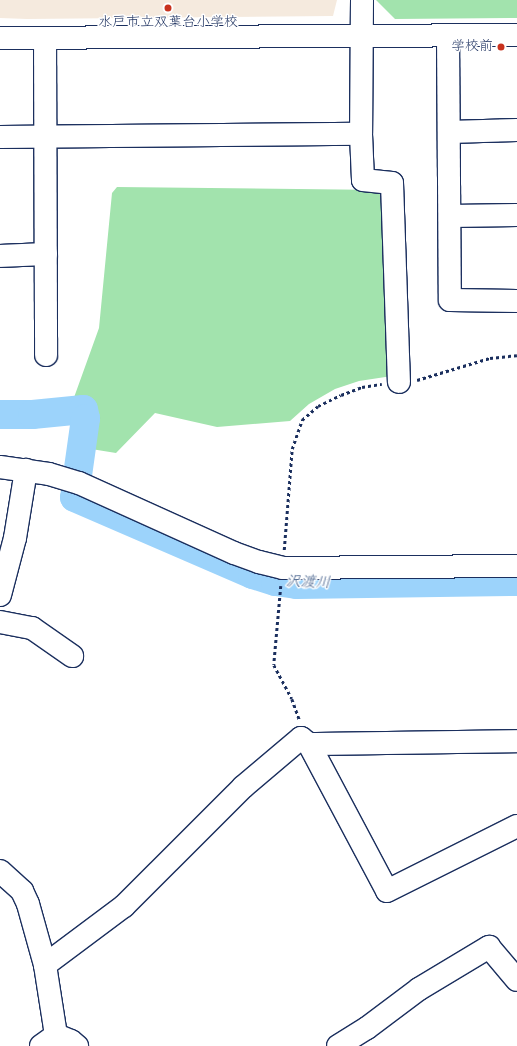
<!DOCTYPE html>
<html>
<head>
<meta charset="utf-8">
<style>
	body { margin:0 }
	#map { position:relative; width:517px; height:1046px; overflow:hidden; background:#fff; font-family:"Indie Flower","Klee One",sans-serif }
	div>[style] { position:absolute }
	[style*='--x'] { left:calc(var(--x)*1px); top:calc(var(--y)*1px); width:calc(var(--w)*1px); rotate:calc(var(--a)*1deg) }
	.built>* { inset:0; background:#f5eade }
	.green>* { inset:0; background:#a2e3ad }
	.river>* { height:29px; margin:-14.5px; padding:0 14.5px; transform-origin:14.5px; border-radius:14.5px; background:#9cd3fb }
	.path>* { height:2.5px; margin-top:-1.25px; transform-origin:0; background:repeating-linear-gradient(90deg,#1b2f5e 0 3px,transparent 0 6px) }
	.roads { filter:drop-shadow(1px 0 #1b2f5e) drop-shadow(-1px 0 #1b2f5e) drop-shadow(0 1px #1b2f5e) drop-shadow(0 -1px #1b2f5e) }
	.minor>* { height:22px; margin:-11px; padding:0 11px; transform-origin:11px; border-radius:11px; background:#fff }
	.dots>* { width:11px; height:11px; translate:-50% -50%; box-sizing:border-box; border:2px solid #fff; border-radius:50% }
	span { translate:-50% -50%; white-space:nowrap; text-align:center; line-height:1.15; -webkit-text-stroke:3px #fff; paint-order:stroke }
	.poi-label { font-size:14px; color:#1b2f5e }
	.right { translate:-100% -50%; text-align:right }
	.water-label { font-size:15px; color:#3b5885; font-style:italic }
</style>
</head>
<body>
<div id="map">
	<div class="built">
		<div style="clip-path:polygon(0 0,337px 0,333px 16px,27px 19px,0 18px)"></div>
	</div>
	<div class="green">
		<div style="clip-path:polygon(376px 0,517px 0,517px 18px,395px 19px)"></div>
		<div style="clip-path:polygon(117px 187px,383px 190px,392px 376px,359px 381px,335px 389px,309px 404px,290px 421px,217px 427px,155px 413px,116px 453px,85px 448px,94px 404px,72px 403px,99px 328px,112px 193px)"></div>
	</div>
	<div class="river">
		<div style="--x:0;--y:414;--w:32;--a:0"></div>
		<div style="--x:32;--y:414;--w:51;--a:-5.6"></div>
		<div style="--x:83;--y:409;--w:9;--a:77"></div>
		<div style="--x:85;--y:418;--w:58;--a:98"></div>
		<div style="--x:75;--y:491;--w:6;--a:99"></div>
		<div style="--x:74;--y:497;--w:194;--a:23.4"></div>
		<div style="--x:252;--y:574;--w:24;--a:17"></div>
		<div style="--x:275;--y:581;--w:21;--a:8"></div>
		<div style="--x:296;--y:584;--w:221;--a:-0.8"></div>
	</div>
	<div class="path">
		<div style="--x:417;--y:380;--w:76;--a:-16.8"></div>
		<div style="--x:490;--y:358;--w:27;--a:-6"></div>
		<div style="--x:284;--y:550;--w:101;--a:-85.5"></div>
		<div style="--x:292;--y:449;--w:31;--a:-71"></div>
		<div style="--x:302;--y:420;--w:21;--a:-41"></div>
		<div style="--x:318;--y:406;--w:25;--a:-26"></div>
		<div style="--x:341;--y:395;--w:22;--a:-21"></div>
		<div style="--x:362;--y:387;--w:20;--a:-9"></div>
		<div style="--x:281;--y:586;--w:79;--a:95.1"></div>
		<div style="--x:274;--y:665;--w:38;--a:62"></div>
		<div style="--x:292;--y:699;--w:23;--a:70"></div>
	</div>
	<div class="roads">
		<div class="minor">
			<div style="--x:362;--y:0;--w:134;--a:90.4"></div>
			<div style="--x:361;--y:134;--w:46;--a:87.5"></div>
			<div style="--x:363;--y:180;--w:29;--a:6"></div>
			<div style="--x:392;--y:183;--w:199;--a:88"></div>
			<div style="--x:448;--y:36;--w:264;--a:89.6"></div>
			<div style="--x:450;--y:300;--w:67;--a:0.9"></div>
			<div style="--x:0;--y:38;--w:517;--a:-0.33"></div>
			<div style="--x:45;--y:38;--w:317;--a:89.8"></div>
			<div style="--x:449;--y:132;--w:68;--a:-1.7"></div>
			<div style="--x:0;--y:137;--w:361;--a:-0.5"></div>
			<div style="--x:450;--y:216;--w:67;--a:-0.9"></div>
			<div style="--x:0;--y:256;--w:46;--a:-2.5"></div>
			<div style="--x:0;--y:467;--w:49;--a:8.1"></div>
			<div style="--x:49;--y:474;--w:31;--a:17"></div>
			<div style="--x:79;--y:483;--w:170;--a:24.3"></div>
			<div style="--x:234;--y:553;--w:27;--a:20"></div>
			<div style="--x:259;--y:562;--w:25;--a:14"></div>
			<div style="--x:283;--y:568;--w:234;--a:-0.5"></div>
			<div style="--x:0;--y:595;--w:59;--a:-75.3"></div>
			<div style="--x:15;--y:538;--w:69;--a:-80.8"></div>
			<div style="--x:0;--y:622;--w:33;--a:11"></div>
			<div style="--x:32;--y:628;--w:49;--a:35"></div>
			<div style="--x:309;--y:744;--w:166;--a:62"></div>
			<div style="--x:387;--y:891;--w:145;--a:-26.6"></div>
			<div style="--x:0;--y:871;--w:30;--a:42"></div>
			<div style="--x:22;--y:891;--w:14;--a:65"></div>
			<div style="--x:28;--y:904;--w:63;--a:74.4"></div>
			<div style="--x:45;--y:965;--w:71;--a:81.1"></div>
			<div style="--x:45;--y:965;--w:99;--a:-36.8"></div>
			<div style="--x:124;--y:906;--w:168;--a:-45"></div>
			<div style="--x:243;--y:787;--w:76;--a:-40.2"></div>
			<div style="--x:301;--y:738;--w:10;--a:37"></div>
			<div style="--x:309;--y:744;--w:208;--a:-0.8"></div>
			<div style="--x:56;--y:1035;--w:16;--a:22"></div>
			<div style="--x:71;--y:1041;--w:8;--a:40"></div>
			<div style="--x:41;--y:1046;--w:19;--a:-36"></div>
			<div style="--x:338;--y:1046;--w:34;--a:-32"></div>
			<div style="--x:367;--y:1028;--w:65;--a:-36.9"></div>
			<div style="--x:419;--y:989;--w:82;--a:-31"></div>
			<div style="--x:489;--y:947;--w:43;--a:49.7"></div>
		</div>
	</div>
	<div class="dots">
		<div style="left:168px;top:8px;background:#c8321e"></div>
		<div style="left:501px;top:47px;background:#c8321e"></div>
	</div>
	<div class="poi-label">
		<span style="left:168px;top:23px">水戸市立双葉台小学校</span>
		<span class="right" style="left:493px;top:47px">学校前</span>
	</div>
	<div class="water-label">
		<span style="left:308px;top:583px;rotate:2deg">沢渡川</span>
	</div>
</div>
</body>
</html>
